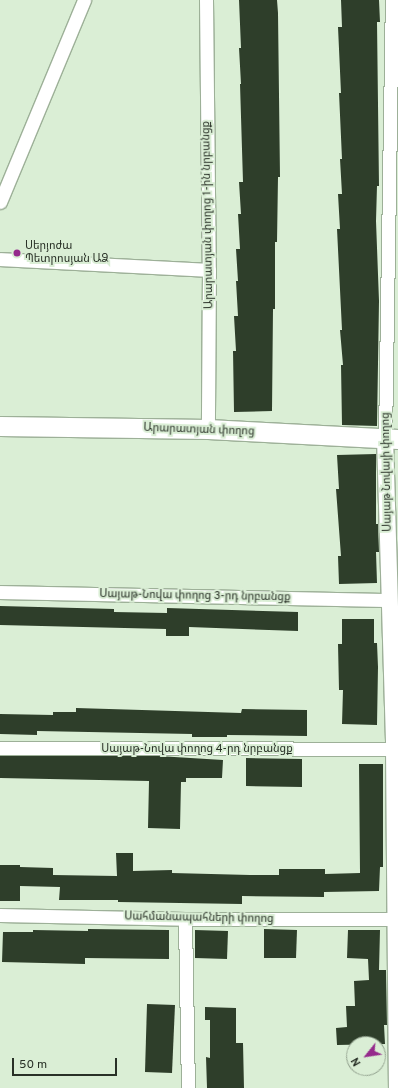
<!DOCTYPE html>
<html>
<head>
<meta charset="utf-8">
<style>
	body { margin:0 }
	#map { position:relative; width:398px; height:1088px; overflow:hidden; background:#daeed5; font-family:Overpass,"Noto Sans Armenian",sans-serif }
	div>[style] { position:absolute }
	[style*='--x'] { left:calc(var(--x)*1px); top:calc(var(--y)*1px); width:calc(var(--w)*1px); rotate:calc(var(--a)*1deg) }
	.building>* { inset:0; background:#2e3e2a }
	.roads { filter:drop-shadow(1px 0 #9db098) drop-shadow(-1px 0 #9db098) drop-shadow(0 1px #9db098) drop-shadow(0 -1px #9db098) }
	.minor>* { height:13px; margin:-6.5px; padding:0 6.5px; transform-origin:6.5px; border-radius:6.5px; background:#fff }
	.tertiary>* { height:16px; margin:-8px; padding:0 8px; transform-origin:8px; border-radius:8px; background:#fff }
	.secondary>* { height:19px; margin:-9.5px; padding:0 9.5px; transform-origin:9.5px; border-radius:9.5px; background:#fff }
	.dots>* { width:11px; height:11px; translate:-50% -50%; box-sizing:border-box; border:2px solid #daeed5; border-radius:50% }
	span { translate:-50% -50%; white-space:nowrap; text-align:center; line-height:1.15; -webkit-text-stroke:4px #daeed5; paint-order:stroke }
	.street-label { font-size:11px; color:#293127 }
	.poi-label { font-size:11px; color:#293127 }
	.left { translate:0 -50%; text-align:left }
	.north { position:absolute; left:346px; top:1036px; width:40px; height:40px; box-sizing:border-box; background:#daeed5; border:1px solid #93a28f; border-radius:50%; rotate:240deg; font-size:11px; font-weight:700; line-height:16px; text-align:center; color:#293127 }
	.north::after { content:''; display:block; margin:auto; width:14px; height:18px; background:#952a8c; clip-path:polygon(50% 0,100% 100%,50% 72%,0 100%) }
	.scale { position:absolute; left:12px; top:1058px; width:105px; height:18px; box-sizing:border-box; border:2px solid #293127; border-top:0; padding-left:5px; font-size:12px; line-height:14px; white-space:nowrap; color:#293127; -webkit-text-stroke:3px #daeed5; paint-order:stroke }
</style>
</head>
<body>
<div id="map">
	<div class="building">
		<div style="clip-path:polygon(239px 0,277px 0,278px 13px,280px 177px,278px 177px,277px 242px,275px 242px,275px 309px,273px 309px,272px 411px,234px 412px,233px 351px,236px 351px,234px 316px,238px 316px,236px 281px,238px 281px,236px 249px,240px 249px,238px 214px,241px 214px,239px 182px,243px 182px,240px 84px,241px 84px,239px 48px,241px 48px)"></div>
		<div style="clip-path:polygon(341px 0,379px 0,380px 22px,377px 22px,379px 186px,377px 186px,376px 221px,379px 301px,377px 426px,342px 425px,341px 365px,343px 365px,340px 330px,342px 330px,337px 229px,340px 229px,338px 194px,342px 194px,340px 159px,342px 159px,339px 93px,341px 93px,338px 27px,342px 27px)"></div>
		<div style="clip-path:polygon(376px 454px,376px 524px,378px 524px,379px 552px,376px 552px,377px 583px,339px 584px,338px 556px,341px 556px,336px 489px,339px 489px,337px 455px)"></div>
		<div style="clip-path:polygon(0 606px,77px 608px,114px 609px,114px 612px,167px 613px,167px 608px,298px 612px,298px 631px,189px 627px,189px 636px,166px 636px,166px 629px,0 625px)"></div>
		<div style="clip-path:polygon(342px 619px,374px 619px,374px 643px,377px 643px,378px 667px,377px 725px,342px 724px,343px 690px,339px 690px,338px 644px,342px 644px)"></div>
		<div style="clip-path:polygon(76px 708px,241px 713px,242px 709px,307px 710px,307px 736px,227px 735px,227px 737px,192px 737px,192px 734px,37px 731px,37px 735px,0 734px,0 714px,53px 715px,53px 712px,76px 712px)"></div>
		<div style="clip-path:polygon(0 756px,158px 756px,223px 760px,222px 778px,186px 778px,186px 782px,181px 782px,180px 829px,148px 828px,149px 781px,0 778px)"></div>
		<div style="clip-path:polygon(246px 758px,302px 759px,302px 787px,246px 786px)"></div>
		<div style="clip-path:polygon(359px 764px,383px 764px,383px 867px,380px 867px,379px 891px,324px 892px,324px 897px,242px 896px,242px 904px,118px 902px,118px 900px,59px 900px,60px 887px,20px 886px,20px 901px,0 901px,0 865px,20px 865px,20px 867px,53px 868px,53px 875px,117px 876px,116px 853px,133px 853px,133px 871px,172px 870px,172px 873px,250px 875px,279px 875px,279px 869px,325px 869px,325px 874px,360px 873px)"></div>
		<div style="clip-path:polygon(88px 929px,169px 930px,169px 959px,85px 958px,85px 964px,2px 962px,3px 932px,33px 932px,33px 930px,88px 931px)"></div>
		<div style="clip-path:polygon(264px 929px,297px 930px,296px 958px,264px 958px)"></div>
		<div style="clip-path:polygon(195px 930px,228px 931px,227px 959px,195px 958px)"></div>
		<div style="clip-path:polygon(348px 930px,380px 930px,379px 970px,386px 970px,387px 1025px,384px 1025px,385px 1044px,337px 1045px,336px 1028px,347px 1027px,346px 1006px,355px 1006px,354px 981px,369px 980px,368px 959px,347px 958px)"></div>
		<div style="clip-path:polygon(147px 1004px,175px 1005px,172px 1073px,145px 1072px)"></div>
		<div style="clip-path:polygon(205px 1007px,236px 1008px,236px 1043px,243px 1043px,244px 1088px,207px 1088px,206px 1057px,210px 1058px,210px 1020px,205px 1020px)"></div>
	</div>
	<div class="roads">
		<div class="minor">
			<div style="--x:206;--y:0;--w:270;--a:89.4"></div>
			<div style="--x:209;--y:270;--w:159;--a:90.4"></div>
			<div style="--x:0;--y:202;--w:219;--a:-67.4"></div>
			<div style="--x:0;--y:259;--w:209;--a:3"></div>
			<div style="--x:385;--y:438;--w:438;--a:-89.1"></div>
			<div style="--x:0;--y:592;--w:390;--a:1.2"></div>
			<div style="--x:0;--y:748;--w:394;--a:0.1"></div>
			<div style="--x:0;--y:915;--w:185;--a:1.2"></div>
			<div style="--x:185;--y:919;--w:213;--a:0"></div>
			<div style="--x:185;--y:919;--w:169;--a:89"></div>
		</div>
		<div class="tertiary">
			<div style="--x:385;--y:438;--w:311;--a:88.3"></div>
			<div style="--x:394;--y:749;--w:339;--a:89.5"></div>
		</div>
		<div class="secondary">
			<div style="--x:0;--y:426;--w:208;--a:0.8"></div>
			<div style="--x:208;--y:429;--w:190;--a:3"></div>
		</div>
	</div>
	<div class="dots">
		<div style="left:17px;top:253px;background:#952a8c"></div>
	</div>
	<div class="street-label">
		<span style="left:208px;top:215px;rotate:-91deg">Արարատյան փողոց 1-ին նրբանցք</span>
		<span style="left:199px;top:430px;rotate:2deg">Արարատյան փողոց</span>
		<span style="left:387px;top:472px;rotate:-91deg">Սայաթ Նովայի փողոց</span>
		<span style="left:195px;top:596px;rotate:1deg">Սայաթ-Նովա փողոց 3-րդ նրբանցք</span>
		<span style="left:197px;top:749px">Սայաթ-Նովա փողոց 4-րդ նրբանցք</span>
		<span style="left:199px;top:918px;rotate:1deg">Սահմանապահների փողոց</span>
	</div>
	<div class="poi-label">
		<span class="left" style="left:25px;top:253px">Սերյոժա<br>Պետրոսյան ԱՁ</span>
	</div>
	<div class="north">N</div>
	<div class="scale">50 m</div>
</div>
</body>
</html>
